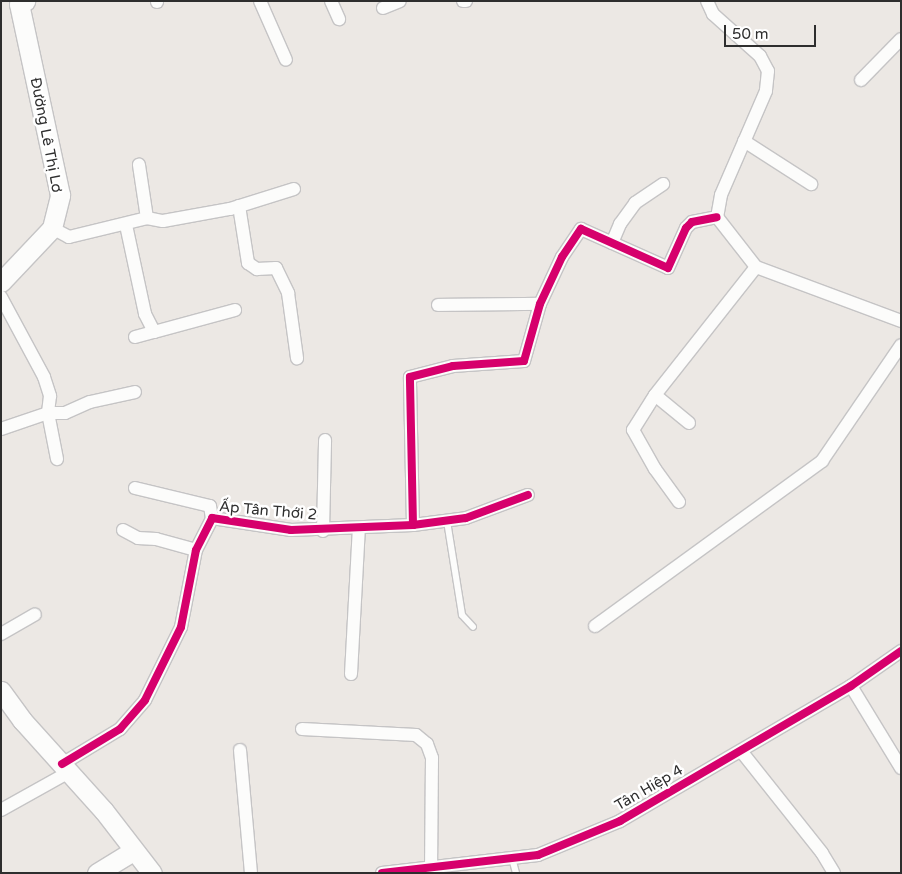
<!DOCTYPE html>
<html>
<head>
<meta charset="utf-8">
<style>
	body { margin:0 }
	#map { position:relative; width:902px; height:874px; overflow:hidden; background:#ece8e4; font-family:"Varela Round",sans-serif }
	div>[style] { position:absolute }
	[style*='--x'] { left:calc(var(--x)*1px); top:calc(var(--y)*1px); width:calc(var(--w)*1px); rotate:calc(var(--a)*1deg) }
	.roads { filter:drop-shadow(1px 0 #c5c4c5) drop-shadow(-1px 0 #c5c4c5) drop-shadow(0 1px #c5c4c5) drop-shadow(0 -1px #c5c4c5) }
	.lane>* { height:6px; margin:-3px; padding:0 3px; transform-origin:3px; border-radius:3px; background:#fcfcfb }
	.street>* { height:12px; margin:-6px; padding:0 6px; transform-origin:6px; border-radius:6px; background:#fcfcfb }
	.secondary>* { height:19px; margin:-9.5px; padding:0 9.5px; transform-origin:9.5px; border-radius:9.5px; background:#fcfcfb }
	.cycleway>* { height:8px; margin:-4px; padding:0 4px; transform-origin:4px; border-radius:4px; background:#d6006c }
	span { translate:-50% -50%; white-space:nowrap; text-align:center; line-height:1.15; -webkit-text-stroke:5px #fff; paint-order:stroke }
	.street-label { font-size:15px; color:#2e2e2e }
	.frame { position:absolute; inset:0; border:2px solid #2e2e2e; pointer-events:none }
	.scale { position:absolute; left:724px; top:25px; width:92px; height:22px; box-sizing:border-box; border:2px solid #2e2e2e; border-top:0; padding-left:6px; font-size:15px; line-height:18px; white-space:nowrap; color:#2e2e2e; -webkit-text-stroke:4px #fff; paint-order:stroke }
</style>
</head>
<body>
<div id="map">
	<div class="roads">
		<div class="lane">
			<div style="--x:447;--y:521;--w:95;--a:80.9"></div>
			<div style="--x:462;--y:615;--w:16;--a:47"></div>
			<div style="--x:512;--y:858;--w:16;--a:75"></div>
		</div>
		<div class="street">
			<div style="--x:157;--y:1;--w:1;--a:90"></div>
			<div style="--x:260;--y:1;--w:64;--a:66.2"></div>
			<div style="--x:331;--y:1;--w:20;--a:66"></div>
			<div style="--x:463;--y:1;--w:3;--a:0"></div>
			<div style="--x:707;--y:1;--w:14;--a:65"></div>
			<div style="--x:713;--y:14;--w:63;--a:41.8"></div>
			<div style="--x:760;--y:56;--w:17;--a:62"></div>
			<div style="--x:768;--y:71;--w:20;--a:96"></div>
			<div style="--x:766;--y:91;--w:113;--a:113.4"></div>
			<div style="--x:721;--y:195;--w:22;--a:100"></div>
			<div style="--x:717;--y:217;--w:63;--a:52"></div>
			<div style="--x:756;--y:267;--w:155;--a:20.4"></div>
			<div style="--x:383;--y:8;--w:18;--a:-22"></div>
			<div style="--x:861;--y:80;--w:57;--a:-45.7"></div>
			<div style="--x:744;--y:141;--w:80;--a:32.7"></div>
			<div style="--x:239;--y:206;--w:58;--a:81"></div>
			<div style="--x:248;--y:263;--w:11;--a:34"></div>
			<div style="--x:257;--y:269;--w:19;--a:-3"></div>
			<div style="--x:276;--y:268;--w:28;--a:64"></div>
			<div style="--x:288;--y:293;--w:66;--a:82.1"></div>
			<div style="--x:147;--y:218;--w:16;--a:11"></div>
			<div style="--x:163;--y:221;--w:68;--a:-10.2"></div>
			<div style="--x:230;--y:209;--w:67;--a:-17.4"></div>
			<div style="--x:126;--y:225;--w:91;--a:77.9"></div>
			<div style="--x:145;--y:314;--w:20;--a:63"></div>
			<div style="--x:154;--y:332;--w:84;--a:-15.2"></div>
			<div style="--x:52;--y:228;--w:19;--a:28"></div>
			<div style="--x:69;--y:237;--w:80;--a:-13.7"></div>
			<div style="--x:147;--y:218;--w:54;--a:-98.6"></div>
			<div style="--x:612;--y:243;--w:21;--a:-67"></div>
			<div style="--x:620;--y:224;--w:26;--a:-54"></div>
			<div style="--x:635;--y:203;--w:34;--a:-34"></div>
			<div style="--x:1;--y:297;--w:91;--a:61.7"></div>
			<div style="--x:44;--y:377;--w:20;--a:72"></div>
			<div style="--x:50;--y:396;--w:17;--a:97"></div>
			<div style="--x:48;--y:413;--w:47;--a:78.9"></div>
			<div style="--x:438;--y:305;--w:102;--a:-0.6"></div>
			<div style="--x:135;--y:337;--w:20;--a:-15"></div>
			<div style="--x:655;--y:395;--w:44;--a:39.5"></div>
			<div style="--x:1;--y:429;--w:50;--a:-18.8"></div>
			<div style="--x:48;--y:413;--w:17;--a:0"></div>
			<div style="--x:65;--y:413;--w:27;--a:-24"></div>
			<div style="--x:90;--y:402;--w:46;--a:-12.5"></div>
			<div style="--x:135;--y:488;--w:77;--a:13.5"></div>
			<div style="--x:210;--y:506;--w:12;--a:81"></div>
			<div style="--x:679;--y:502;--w:41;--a:-126"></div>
			<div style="--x:655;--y:469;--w:45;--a:-119.4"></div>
			<div style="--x:633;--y:430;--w:41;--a:-57.8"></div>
			<div style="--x:655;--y:395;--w:163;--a:-51.7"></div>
			<div style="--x:413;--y:525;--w:148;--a:-91.2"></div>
			<div style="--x:410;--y:377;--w:44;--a:-14.3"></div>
			<div style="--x:453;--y:366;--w:71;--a:-4"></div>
			<div style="--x:524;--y:361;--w:59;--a:-74.3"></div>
			<div style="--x:540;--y:304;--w:52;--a:-64.9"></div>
			<div style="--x:562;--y:257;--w:34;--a:-56"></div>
			<div style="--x:581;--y:229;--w:95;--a:24.1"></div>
			<div style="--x:668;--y:268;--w:44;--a:-65.8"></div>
			<div style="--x:686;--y:228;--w:8;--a:-45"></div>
			<div style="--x:692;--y:222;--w:25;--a:-11"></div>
			<div style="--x:123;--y:530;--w:17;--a:28"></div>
			<div style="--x:138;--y:538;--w:18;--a:3"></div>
			<div style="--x:156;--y:539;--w:41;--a:15.4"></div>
			<div style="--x:323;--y:531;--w:91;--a:-88.7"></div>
			<div style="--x:595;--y:626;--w:281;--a:-36"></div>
			<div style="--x:822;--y:461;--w:140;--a:-55.7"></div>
			<div style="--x:1;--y:634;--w:39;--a:-30"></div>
			<div style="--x:351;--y:674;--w:146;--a:-86.9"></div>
			<div style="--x:851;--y:686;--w:96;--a:58.6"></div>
			<div style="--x:302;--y:729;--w:114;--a:3"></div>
			<div style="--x:416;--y:735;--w:14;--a:39"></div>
			<div style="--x:427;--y:744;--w:15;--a:70"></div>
			<div style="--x:432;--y:758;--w:107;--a:90.5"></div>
			<div style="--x:240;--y:750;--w:123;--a:84.9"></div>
			<div style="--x:741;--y:751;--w:130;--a:51.5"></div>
			<div style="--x:822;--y:853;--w:23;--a:59"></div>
			<div style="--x:62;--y:764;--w:68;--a:-31.1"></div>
			<div style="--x:120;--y:729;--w:38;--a:-49"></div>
			<div style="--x:145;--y:700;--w:81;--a:-63.7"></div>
			<div style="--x:181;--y:627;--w:78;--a:-79"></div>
			<div style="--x:196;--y:550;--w:36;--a:-63"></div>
			<div style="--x:212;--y:518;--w:80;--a:8.6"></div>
			<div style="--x:291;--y:530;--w:122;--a:-2.3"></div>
			<div style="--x:413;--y:525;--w:53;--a:-7.5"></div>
			<div style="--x:466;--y:518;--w:66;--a:-20.4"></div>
			<div style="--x:1;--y:810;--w:78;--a:-29.2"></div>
			<div style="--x:382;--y:873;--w:157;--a:-6.6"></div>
			<div style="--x:538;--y:855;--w:89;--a:-22.5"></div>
			<div style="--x:620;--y:821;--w:268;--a:-30.3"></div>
			<div style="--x:851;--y:686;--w:61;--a:-35"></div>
		</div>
		<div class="secondary">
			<div style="--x:1;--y:282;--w:74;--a:-46.6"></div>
			<div style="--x:52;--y:228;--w:34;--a:-76"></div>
			<div style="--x:60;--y:195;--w:195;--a:-102.1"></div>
			<div style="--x:19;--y:4;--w:7;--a:-27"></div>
			<div style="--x:1;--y:691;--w:36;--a:54"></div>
			<div style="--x:22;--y:720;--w:122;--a:48"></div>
			<div style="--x:104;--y:811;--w:78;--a:52.3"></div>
			<div style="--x:97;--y:873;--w:42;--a:-31.4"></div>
		</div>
	</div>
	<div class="cycleway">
		<div style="--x:413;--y:525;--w:148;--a:-91.2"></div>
		<div style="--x:410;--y:377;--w:44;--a:-14.3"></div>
		<div style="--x:453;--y:366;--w:71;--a:-4"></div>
		<div style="--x:524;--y:361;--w:59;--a:-74.3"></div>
		<div style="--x:540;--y:304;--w:52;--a:-64.9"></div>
		<div style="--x:562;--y:257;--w:34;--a:-56"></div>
		<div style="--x:581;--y:229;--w:95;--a:24.1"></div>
		<div style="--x:668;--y:268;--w:44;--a:-65.8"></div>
		<div style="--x:686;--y:228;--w:8;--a:-45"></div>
		<div style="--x:692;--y:222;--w:25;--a:-11"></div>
		<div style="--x:62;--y:764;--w:68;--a:-31.1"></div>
		<div style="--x:120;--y:729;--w:38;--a:-49"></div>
		<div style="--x:145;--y:700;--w:81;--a:-63.7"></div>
		<div style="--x:181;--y:627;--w:78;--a:-79"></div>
		<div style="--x:196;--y:550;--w:36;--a:-63"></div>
		<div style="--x:212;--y:518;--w:80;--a:8.6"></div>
		<div style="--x:291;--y:530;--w:122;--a:-2.3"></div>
		<div style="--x:413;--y:525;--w:53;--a:-7.5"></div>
		<div style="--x:466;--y:518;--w:66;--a:-20.4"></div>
		<div style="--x:382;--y:873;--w:157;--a:-6.6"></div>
		<div style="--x:538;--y:855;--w:89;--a:-22.5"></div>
		<div style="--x:620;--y:821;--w:268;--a:-30.3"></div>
		<div style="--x:851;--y:686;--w:61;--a:-35"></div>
	</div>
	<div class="street-label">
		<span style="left:46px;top:135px;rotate:79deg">Đường Lê Thị Lơ</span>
		<span style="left:268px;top:511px;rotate:5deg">Ấp Tân Thới 2</span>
		<span style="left:649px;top:788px;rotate:-30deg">Tân Hiệp 4</span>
	</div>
	<div class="frame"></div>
	<div class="scale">50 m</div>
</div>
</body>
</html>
